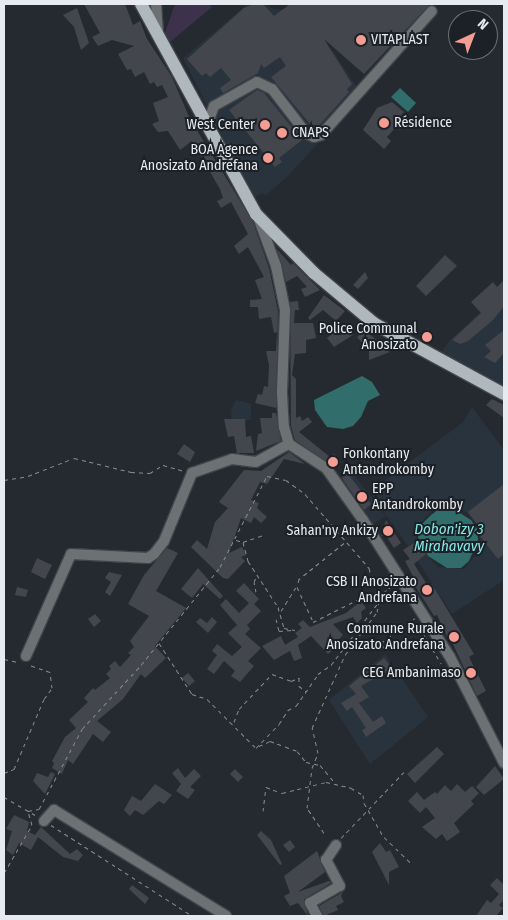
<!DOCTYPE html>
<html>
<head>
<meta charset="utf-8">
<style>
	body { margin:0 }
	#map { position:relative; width:508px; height:920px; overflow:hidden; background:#252a30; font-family:"Fira Sans Condensed",sans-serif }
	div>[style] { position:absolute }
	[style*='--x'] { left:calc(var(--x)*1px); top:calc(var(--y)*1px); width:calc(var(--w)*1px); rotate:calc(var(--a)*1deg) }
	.built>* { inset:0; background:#29333e }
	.green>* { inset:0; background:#3d324c }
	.water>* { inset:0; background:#316d6b }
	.building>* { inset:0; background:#44464d }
	.path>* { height:1px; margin-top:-0.5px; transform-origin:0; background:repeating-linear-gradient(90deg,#878c91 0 4px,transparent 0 8px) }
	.roads { filter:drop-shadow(1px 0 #40454b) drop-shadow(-1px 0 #40454b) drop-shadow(0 1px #40454b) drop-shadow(0 -1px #40454b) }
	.minor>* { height:10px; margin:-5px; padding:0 5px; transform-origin:5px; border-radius:5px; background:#6c7173 }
	.major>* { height:12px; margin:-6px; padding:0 6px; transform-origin:6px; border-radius:6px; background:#afb8bc }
	.dots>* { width:14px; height:14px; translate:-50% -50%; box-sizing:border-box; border:2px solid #1b2126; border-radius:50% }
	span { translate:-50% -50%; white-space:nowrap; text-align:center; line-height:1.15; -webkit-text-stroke:4px #1b2126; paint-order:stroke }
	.poi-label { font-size:14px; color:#e7ebef }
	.left { translate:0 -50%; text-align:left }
	.right { translate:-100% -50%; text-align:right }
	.water-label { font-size:15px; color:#86e7e5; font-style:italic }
	.frame { position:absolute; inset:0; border:5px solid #e7ebef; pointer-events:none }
	.north { position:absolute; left:448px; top:10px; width:50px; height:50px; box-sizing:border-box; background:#1b2126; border:1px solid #6d7276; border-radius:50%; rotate:43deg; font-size:14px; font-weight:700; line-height:20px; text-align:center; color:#e7ebef }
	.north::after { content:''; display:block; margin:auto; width:18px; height:22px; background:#f59c93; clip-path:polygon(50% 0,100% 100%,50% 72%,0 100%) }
</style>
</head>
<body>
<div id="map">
	<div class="built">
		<div style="clip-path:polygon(248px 4px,266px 4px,271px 8px,284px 10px,319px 37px,334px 53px,362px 95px,288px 176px,265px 196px,263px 193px,253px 198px,183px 58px)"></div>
		<div style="clip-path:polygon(504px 291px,504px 387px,440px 354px,450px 340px)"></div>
		<div style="clip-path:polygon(236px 400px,251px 404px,251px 420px,232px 422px,231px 410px)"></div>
		<div style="clip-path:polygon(472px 407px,504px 450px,504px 580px,452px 614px,417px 560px,426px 554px,438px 567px,464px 569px,475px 556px,480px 539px,477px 526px,466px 512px,452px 505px,434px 509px,420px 523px,415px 534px,417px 540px,408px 546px,370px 492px,463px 422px)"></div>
		<div style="clip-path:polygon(350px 470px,386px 516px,373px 524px,339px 478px)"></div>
		<div style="clip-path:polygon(385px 654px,428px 717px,370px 764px,329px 700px)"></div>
	</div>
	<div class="green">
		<div style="clip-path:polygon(175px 4px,209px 4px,212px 7px,170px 42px,165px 33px)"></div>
	</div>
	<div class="water">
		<div style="clip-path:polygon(400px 88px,416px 103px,408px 112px,391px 97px)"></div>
		<div style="clip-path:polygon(362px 376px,372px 382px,380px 395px,368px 401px,361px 417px,353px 426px,343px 429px,327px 427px,315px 410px,314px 400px)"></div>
		<div style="clip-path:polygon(452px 508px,471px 520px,477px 529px,478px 540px,469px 561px,461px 568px,447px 568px,428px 556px,418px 537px,422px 524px,431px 515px,439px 509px)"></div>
	</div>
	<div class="building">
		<div style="clip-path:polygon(84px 4px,125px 4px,133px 25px,140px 21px,147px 39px,172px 77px,190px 119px,253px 222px,269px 268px,278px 311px,276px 408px,255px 403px,258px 394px,262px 395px,264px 386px,268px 387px,269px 365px,266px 351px,276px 351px,277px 332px,274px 333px,271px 317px,259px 319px,258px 307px,250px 307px,250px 300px,262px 299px,255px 280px,264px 277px,248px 247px,239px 254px,234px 246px,248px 234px,231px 202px,221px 208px,217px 201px,223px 198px,220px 189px,192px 141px,180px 150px,168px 131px,158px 132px,152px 124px,159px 121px,153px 103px,168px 97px,162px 85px,157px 87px,154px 82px,150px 84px,144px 72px,135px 77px,131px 69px,127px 70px,118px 54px,134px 46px,112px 40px,98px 46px,92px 37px,100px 33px)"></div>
		<div style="clip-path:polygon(254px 4px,263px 4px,274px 16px,290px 4px,430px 4px,364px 74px,324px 39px,352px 84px,347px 89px,349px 92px,315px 130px,271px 77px,286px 66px,280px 57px,264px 68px,261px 64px,258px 73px,223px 93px,220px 88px,231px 80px,221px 68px,210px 77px,206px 73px,202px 76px,187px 59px,244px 8px)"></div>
		<div style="clip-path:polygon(77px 8px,89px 43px,81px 50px,74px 27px,63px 15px)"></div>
		<div style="clip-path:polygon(257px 90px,264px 93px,302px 140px,279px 158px,282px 162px,275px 167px,229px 110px)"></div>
		<div style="clip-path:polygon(392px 102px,404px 112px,401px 115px,405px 118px,400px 122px,404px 125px,400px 130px,396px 127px,387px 137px,391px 141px,384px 149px,363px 130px,377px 108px)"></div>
		<div style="clip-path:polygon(277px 249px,291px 265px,293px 263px,320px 290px,305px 297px,301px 289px,307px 287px,297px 276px,286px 282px)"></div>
		<div style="clip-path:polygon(445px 255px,457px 266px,426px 296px,416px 286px)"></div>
		<div style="clip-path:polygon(365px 272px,368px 278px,358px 289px,353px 285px)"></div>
		<div style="clip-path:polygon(504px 280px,504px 306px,493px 320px,468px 341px,460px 344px,452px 340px,481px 313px,471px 302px,493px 282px,497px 287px)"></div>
		<div style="clip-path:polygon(324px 295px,345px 311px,336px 321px,323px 310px,310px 320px,308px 318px)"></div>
		<div style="clip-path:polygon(298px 301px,299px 310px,295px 310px,294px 323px,313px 323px,316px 338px,306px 340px,306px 353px,295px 354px,292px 375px,296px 379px,296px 418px,300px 416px,302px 421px,308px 417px,312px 422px,299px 432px,330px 457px,334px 454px,341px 462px,335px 468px,295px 440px,291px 426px,290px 302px)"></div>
		<div style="clip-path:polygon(345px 324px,353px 335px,334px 347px,327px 338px)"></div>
		<div style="clip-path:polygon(427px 329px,434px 334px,428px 344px,420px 339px)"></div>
		<div style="clip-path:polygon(365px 330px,390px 352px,369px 360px,369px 351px,357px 337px)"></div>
		<div style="clip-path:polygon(504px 330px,504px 353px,495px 363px,484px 357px,491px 351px,485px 345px)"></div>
		<div style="clip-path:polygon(492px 399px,504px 405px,504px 418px,486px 405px)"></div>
		<div style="clip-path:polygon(272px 413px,276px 413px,281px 441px,256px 451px,258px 434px,262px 433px,260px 418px,272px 418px)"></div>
		<div style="clip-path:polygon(224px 419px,245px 419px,246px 437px,251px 436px,254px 453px,237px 453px,234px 436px,228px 437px)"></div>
		<div style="clip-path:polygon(184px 444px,195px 452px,190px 462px,177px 454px)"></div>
		<div style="clip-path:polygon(289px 452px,305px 464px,284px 459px,267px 484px,260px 482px,251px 500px,259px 503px,257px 508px,267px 517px,261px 523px,254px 517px,251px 523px,241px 518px,229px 553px,242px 547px,246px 555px,241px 557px,245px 561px,228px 579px,223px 578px,191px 547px,197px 540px,207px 549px,215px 522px,228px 508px,219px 502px,244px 470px,261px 471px)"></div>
		<div style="clip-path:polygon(348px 474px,371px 504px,364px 510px,342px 478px)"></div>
		<div style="clip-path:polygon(504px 484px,504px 554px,498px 559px,480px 536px,480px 528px,468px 512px)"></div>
		<div style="clip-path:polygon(386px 520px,401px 543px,394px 548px,386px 536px,381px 536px)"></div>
		<div style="clip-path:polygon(418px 540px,426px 554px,414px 564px,428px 586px,432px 584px,474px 654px,469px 657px,486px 691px,477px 696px,452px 642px,450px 643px,437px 615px,434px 616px,410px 578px,413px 576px,405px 561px,410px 559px,403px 550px)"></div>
		<div style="clip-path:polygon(167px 548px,178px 553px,156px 591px,186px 608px,155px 646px,166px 658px,145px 678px,141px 674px,123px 699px,97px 721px,111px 732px,103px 742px,93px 734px,73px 764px,68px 760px,62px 774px,52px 768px,54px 763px,52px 761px,65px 737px,76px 728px,69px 720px,88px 702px,84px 698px,93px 688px,95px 690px,110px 678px,106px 674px,111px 669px,109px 666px,115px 661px,120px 667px,131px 655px,128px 653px,134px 647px,130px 641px,149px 616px,128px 604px,144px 575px)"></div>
		<div style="clip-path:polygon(37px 558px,52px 565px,45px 579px,31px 572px)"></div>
		<div style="clip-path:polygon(198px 568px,223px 596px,220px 599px,203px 584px,192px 598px,181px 589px)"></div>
		<div style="clip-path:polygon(109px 572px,122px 575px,110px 596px,105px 592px,111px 582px,105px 578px)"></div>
		<div style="clip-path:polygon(244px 583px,259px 599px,254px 604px,261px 611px,247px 625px,250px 629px,245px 634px,261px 648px,248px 661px,254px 666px,240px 682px,231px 676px,235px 671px,224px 661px,214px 674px,207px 669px,217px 655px,212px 651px,217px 644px,232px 656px,242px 647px,228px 633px,237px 625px,220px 605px,226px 599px,239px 613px,249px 603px,236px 591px)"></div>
		<div style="clip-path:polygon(17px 587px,28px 590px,26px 597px,15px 595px)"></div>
		<div style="clip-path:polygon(361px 601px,366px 608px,361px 612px,362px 618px,357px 623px,353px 617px,333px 624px,343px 635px,336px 642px,340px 645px,328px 654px,311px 636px,298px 645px,302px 658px,294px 661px,290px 651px,274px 660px,262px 646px,281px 636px,285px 645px,298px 637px,295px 633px,302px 628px,298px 624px,303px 620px,310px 627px,346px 613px)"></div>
		<div style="clip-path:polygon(95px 614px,101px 621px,94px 627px,88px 619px)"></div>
		<div style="clip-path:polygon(212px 617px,217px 622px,208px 633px,196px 622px,200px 618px,207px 623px)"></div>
		<div style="clip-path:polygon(384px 658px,392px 668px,361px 686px,369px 697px,359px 703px,373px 722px,382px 716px,386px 723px,366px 737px,362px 730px,366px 728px,352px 707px,347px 711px,341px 703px,356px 694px,349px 686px)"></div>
		<div style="clip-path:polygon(188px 673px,195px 681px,189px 686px,182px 678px)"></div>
		<div style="clip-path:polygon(437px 747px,444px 754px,415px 783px,407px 774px)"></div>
		<div style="clip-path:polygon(495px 766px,504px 779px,484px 795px,476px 787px)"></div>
		<div style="clip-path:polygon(178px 768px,185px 778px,194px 769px,201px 776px,190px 787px,195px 790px,188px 799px,176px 791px,181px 784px,172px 773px)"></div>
		<div style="clip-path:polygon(235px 769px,243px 777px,238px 782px,230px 774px)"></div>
		<div style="clip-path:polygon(51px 772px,55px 774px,45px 794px,33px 781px,37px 773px,48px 777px)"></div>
		<div style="clip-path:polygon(155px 784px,172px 795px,164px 804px,159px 801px,143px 815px,135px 810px,130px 816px,124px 810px,132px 796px,141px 801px)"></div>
		<div style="clip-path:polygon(457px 784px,465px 792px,472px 786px,479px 793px,471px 801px,474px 804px,454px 823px,460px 832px,447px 841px,442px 834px,436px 839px,422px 827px,435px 818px,426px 807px,420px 813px,408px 801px,417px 792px,424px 800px,435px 792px,437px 794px,445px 785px,451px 791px)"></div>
		<div style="clip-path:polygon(14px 815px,29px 822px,27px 831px,35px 835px,41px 827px,70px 854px,77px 849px,83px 855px,78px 861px,63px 857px,38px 837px,31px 850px,19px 843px,13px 855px,6px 850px,12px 831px,6px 829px)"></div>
		<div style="clip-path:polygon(261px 831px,271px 840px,282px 864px,280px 865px,257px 835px)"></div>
		<div style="clip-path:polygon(290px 840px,295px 847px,289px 852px,283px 845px)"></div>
		<div style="clip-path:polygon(380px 843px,386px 852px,390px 850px,399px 867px,389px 872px,389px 885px,372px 852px)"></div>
		<div style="clip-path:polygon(317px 851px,325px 872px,298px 892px,329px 881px,331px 883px,304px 899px,308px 916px,298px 903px,290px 906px,284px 896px,290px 893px,284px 876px)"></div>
		<div style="clip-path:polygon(497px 878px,504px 885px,504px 900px,499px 905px,503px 908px,496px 916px,476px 916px,487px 900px,491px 903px,499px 894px,490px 885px)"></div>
		<div style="clip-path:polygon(132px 885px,149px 898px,145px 904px,129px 889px)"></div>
		<div style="clip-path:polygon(343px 892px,341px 896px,344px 902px,336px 906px,338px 910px,324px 916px,319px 906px)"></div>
	</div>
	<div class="path">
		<div style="--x:4;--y:480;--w:24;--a:-9"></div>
		<div style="--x:28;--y:476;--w:49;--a:-21.4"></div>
		<div style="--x:74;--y:458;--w:59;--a:13.8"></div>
		<div style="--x:131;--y:472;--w:19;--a:3"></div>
		<div style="--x:150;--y:473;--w:15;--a:-32"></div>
		<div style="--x:163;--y:465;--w:22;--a:16"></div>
		<div style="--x:236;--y:540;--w:7;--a:16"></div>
		<div style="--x:243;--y:542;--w:20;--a:75"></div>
		<div style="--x:248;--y:561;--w:55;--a:56.9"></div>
		<div style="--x:278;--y:607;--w:22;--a:74"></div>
		<div style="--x:284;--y:628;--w:11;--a:10"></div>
		<div style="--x:243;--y:542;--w:24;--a:-19"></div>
		<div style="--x:344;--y:543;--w:58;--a:141.3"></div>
		<div style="--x:299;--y:579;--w:8;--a:104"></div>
		<div style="--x:297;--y:587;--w:38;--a:65"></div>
		<div style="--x:313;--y:622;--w:58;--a:-26.6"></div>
		<div style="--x:365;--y:596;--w:12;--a:5"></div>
		<div style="--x:377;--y:597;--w:12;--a:-35"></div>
		<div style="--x:256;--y:592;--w:10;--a:-101"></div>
		<div style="--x:254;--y:582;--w:8;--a:-67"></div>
		<div style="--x:281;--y:611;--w:28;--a:-58"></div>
		<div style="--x:276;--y:619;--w:12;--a:76"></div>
		<div style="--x:279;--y:631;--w:13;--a:-4"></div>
		<div style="--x:424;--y:635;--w:33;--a:59"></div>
		<div style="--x:159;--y:643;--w:61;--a:57.1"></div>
		<div style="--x:192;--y:694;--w:16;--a:18"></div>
		<div style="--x:207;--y:699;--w:68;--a:45"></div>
		<div style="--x:384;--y:648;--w:6;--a:-121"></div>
		<div style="--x:381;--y:643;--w:42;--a:-36.3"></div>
		<div style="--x:4;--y:659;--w:14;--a:12"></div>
		<div style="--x:234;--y:722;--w:14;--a:-69"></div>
		<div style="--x:239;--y:709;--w:48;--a:-46.7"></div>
		<div style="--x:272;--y:674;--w:20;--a:20"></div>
		<div style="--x:291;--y:681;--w:9;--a:-21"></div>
		<div style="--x:299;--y:678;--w:8;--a:90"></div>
		<div style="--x:299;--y:686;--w:9;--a:36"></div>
		<div style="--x:259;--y:746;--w:12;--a:-24"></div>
		<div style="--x:270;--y:741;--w:29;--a:20"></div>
		<div style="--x:297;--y:751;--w:14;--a:51"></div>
		<div style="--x:306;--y:762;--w:14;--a:12"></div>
		<div style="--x:320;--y:765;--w:25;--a:50"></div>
		<div style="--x:256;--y:748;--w:33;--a:-46"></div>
		<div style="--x:279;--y:724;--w:17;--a:-57"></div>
		<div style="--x:288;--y:710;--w:9;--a:-27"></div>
		<div style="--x:296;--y:706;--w:39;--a:-55"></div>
		<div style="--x:318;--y:674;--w:16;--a:-35"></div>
		<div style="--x:331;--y:665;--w:103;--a:-52.9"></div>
		<div style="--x:4;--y:773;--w:11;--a:-22"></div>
		<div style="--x:14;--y:769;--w:76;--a:-66.8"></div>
		<div style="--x:44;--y:699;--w:14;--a:-54"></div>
		<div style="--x:52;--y:688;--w:16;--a:-97"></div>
		<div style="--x:50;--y:672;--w:21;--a:-161"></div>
		<div style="--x:4;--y:797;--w:36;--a:30"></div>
		<div style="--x:263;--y:811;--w:24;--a:-83"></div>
		<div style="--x:266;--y:787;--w:17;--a:21"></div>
		<div style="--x:282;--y:793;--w:45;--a:-14"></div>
		<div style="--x:326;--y:782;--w:26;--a:13"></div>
		<div style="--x:351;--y:788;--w:14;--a:30"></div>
		<div style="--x:363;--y:795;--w:8;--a:83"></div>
		<div style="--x:364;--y:803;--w:39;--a:60"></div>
		<div style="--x:384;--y:837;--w:40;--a:44"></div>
		<div style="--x:51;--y:825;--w:169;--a:32.7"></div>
		<div style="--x:324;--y:833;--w:30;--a:-124"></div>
		<div style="--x:307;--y:808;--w:40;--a:-82.9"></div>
		<div style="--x:312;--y:768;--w:16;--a:-68"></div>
		<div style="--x:318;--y:753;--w:26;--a:-103"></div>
		<div style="--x:312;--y:728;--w:80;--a:-65.7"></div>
		<div style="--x:345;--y:655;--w:54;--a:-53.3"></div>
		<div style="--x:377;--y:612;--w:11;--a:-80"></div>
		<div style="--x:341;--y:838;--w:91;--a:-46.3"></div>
		<div style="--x:4;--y:873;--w:56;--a:-59.7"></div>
		<div style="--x:32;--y:825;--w:15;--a:-106"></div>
		<div style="--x:28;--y:811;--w:11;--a:-10"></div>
		<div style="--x:39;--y:809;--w:91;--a:-61.7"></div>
		<div style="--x:82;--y:729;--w:87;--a:-47.3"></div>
		<div style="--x:141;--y:665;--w:126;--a:-51.1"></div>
		<div style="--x:220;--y:567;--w:102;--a:-62.7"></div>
		<div style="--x:267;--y:476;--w:19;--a:12"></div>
		<div style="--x:286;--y:480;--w:24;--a:36"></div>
		<div style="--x:305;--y:494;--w:98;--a:49.1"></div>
		<div style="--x:369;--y:568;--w:30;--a:75"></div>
	</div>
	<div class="roads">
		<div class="minor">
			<div style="--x:156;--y:4;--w:29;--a:86"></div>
			<div style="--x:207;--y:126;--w:21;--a:-71"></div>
			<div style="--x:214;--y:106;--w:49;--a:-29.2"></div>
			<div style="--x:257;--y:82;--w:17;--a:25"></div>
			<div style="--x:272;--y:89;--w:56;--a:52.3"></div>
			<div style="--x:306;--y:133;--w:9;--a:27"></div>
			<div style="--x:314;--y:137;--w:7;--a:-16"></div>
			<div style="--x:321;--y:135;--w:166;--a:-48.2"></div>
			<div style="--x:258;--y:217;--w:52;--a:69.8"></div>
			<div style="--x:276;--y:266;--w:45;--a:78.4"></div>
			<div style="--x:285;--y:310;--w:83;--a:92.1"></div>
			<div style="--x:282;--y:393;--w:34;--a:87"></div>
			<div style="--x:284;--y:427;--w:18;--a:74"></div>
			<div style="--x:289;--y:444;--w:44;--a:33"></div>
			<div style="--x:326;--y:468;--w:64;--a:54.6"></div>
			<div style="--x:363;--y:520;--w:162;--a:57.6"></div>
			<div style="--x:450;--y:657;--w:119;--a:63"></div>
			<div style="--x:26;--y:656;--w:111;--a:-66.2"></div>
			<div style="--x:71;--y:554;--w:77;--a:3"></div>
			<div style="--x:148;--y:558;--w:7;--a:-34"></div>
			<div style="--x:154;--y:554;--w:16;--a:-52"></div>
			<div style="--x:164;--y:541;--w:74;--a:-67.6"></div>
			<div style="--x:192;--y:473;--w:42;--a:-19.3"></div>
			<div style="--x:232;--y:459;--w:24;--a:7"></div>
			<div style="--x:256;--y:462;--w:38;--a:-29"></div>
			<div style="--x:44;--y:821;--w:15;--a:-48"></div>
			<div style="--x:54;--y:810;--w:202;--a:31.6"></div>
			<div style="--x:317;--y:916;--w:15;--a:-118"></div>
			<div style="--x:310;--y:903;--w:34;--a:-30"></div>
			<div style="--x:340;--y:886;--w:30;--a:-118"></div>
			<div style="--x:326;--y:860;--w:18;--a:-56"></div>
		</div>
		<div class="major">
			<div style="--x:141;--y:4;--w:239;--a:61.3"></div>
			<div style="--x:256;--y:214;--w:83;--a:45.5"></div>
			<div style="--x:314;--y:273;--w:80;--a:39.9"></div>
			<div style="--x:375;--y:324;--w:147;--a:28.5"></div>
		</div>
	</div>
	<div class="dots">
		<div style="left:361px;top:40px;background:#f59c93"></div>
		<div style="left:384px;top:123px;background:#f59c93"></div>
		<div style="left:265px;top:125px;background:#f59c93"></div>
		<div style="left:282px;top:133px;background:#f59c93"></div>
		<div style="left:268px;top:158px;background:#f59c93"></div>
		<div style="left:427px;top:337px;background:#f59c93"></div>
		<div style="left:333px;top:462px;background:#f59c93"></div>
		<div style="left:362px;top:497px;background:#f59c93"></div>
		<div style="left:388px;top:531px;background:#f59c93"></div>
		<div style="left:427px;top:590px;background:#f59c93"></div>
		<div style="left:454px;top:637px;background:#f59c93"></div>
		<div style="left:471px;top:673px;background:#f59c93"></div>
	</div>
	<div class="poi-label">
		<span class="left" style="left:371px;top:40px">VITAPLAST</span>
		<span class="left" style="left:394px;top:123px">Résidence</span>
		<span class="right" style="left:255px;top:125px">West Center</span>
		<span class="left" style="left:292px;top:133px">CNAPS</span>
		<span class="right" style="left:258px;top:158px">BOA Agence<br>Anosizato Andrefana</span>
		<span class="right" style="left:417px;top:337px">Police Communal<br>Anosizato</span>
		<span class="left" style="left:343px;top:462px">Fonkontany<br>Antandrokomby</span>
		<span class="left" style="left:372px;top:497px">EPP<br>Antandrokomby</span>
		<span class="right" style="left:378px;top:531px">Sahan'ny Ankizy</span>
		<span class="right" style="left:417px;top:590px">CSB II Anosizato<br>Andrefana</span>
		<span class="right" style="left:444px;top:637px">Commune Rurale<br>Anosizato Andrefana</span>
		<span class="right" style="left:461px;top:673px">CEG Ambanimaso</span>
	</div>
	<div class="water-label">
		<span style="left:449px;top:538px">Dobon'izy 3<br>Mirahavavy</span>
	</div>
	<div class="frame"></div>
	<div class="north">N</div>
</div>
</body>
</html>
